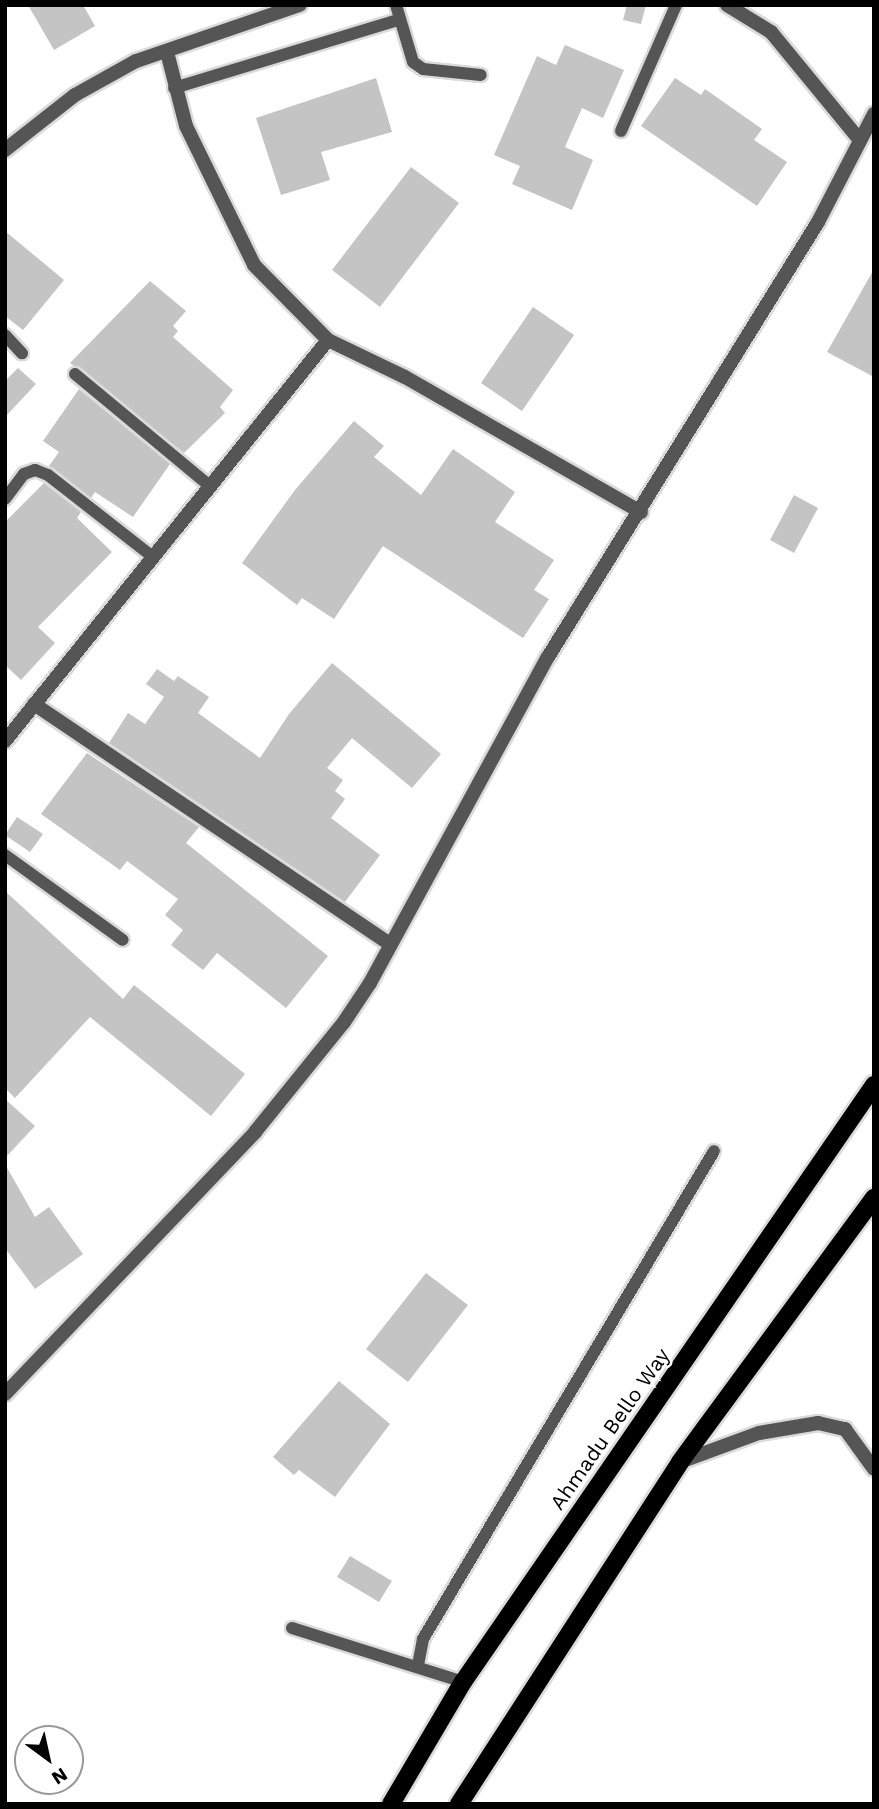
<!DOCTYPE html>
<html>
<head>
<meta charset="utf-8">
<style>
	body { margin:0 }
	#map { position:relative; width:879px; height:1809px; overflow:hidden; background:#fff; font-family:"Work Sans",sans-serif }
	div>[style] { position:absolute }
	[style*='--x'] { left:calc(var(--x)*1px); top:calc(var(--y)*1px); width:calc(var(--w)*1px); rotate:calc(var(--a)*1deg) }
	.building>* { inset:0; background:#c4c4c4 }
	.roads { filter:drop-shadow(2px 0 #dbdbdb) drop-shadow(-2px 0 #dbdbdb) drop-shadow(0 2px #dbdbdb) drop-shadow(0 -2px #dbdbdb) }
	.lane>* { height:12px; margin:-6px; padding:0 6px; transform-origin:6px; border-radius:6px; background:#555 }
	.street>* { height:14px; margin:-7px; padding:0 7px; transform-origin:7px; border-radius:7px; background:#555 }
	.primary>* { height:18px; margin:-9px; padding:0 9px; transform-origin:9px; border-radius:9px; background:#000 }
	span { translate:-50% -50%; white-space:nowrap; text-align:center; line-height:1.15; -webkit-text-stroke:5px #fff; paint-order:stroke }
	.street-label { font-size:21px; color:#000 }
	.frame { position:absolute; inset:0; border:7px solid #000; pointer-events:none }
	.north { position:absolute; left:14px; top:1725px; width:70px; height:70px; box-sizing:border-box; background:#fff; border:2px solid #999; border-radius:50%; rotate:147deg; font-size:19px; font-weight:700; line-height:28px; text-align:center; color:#000 }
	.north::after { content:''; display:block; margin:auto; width:24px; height:32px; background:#000; clip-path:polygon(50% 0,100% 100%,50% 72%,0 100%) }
</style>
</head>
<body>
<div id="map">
	<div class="building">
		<div style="clip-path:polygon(28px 5px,83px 5px,95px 26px,54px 50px)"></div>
		<div style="clip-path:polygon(627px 5px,646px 5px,641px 24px,623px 20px)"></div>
		<div style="clip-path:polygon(565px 45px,624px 70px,603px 118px,582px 108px,565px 147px,593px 160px,572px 210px,512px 184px,520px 166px,494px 155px,537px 56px,556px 65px)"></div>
		<div style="clip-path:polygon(376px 78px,392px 132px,321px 152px,330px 180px,281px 195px,256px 118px)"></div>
		<div style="clip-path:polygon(675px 78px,701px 95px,705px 89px,762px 129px,754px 140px,787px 162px,757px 206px,641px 126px)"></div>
		<div style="clip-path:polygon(411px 167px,459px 203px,380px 307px,332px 270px)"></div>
		<div style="clip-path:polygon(5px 231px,64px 280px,23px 330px,5px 316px)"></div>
		<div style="clip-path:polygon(874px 269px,874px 377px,827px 352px)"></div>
		<div style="clip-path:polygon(150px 281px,186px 311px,173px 326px,178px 331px,173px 337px,233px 390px,220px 407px,225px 413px,184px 453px,70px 363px)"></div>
		<div style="clip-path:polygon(533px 307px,574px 335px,522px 411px,481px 383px)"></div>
		<div style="clip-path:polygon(18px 368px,36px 384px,5px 417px,5px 381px)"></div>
		<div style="clip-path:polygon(79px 389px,170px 464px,133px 517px,95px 492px,91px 498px,49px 466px,59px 452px,43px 441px)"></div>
		<div style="clip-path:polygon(354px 421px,384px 446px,374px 457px,421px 495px,453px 449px,515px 492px,495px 522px,554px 560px,534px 590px,549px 599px,523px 638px,383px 546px,334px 619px,302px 598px,297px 605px,242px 563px,295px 490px)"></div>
		<div style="clip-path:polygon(44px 483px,81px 512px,77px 518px,112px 552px,38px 627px,55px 643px,21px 680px,5px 665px,5px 522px)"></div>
		<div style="clip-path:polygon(794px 495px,818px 508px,794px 553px,770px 540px)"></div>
		<div style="clip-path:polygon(332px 663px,441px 754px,412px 788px,352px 738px,327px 768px,343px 780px,335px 791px,345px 799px,331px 818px,380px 855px,345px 902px,109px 743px,128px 713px,145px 724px,164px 697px,146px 684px,157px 669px,174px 681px,178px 676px,209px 697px,198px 713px,260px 758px,289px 714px)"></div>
		<div style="clip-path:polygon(87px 753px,199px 827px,186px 843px,328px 956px,286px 1008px,217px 953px,203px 970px,171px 945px,183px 930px,165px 915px,178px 899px,127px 861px,120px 870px,41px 814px)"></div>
		<div style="clip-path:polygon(17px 817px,43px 834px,30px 852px,5px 835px)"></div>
		<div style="clip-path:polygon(5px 891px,123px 999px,134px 985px,245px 1074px,211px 1116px,90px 1017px,15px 1098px,5px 1088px)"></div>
		<div style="clip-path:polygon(5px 1099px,35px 1126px,5px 1158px)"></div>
		<div style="clip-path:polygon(5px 1164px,35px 1217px,49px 1207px,83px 1254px,35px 1289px,5px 1248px)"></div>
		<div style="clip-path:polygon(426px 1273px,468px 1305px,408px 1382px,366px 1349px)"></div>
		<div style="clip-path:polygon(339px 1381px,390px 1424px,335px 1497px,299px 1470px,294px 1475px,273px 1457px)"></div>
		<div style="clip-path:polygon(350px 1556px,392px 1581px,379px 1602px,337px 1577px)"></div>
	</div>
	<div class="roads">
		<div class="lane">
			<div style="--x:396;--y:5;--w:59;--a:73.4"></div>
			<div style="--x:413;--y:62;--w:12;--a:35"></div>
			<div style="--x:423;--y:69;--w:58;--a:5.9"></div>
			<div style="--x:174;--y:88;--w:234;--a:-16.9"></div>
			<div style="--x:621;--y:131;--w:137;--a:-66.4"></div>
			<div style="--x:5;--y:335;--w:25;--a:47"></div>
			<div style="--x:75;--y:374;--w:175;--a:39.7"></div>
			<div style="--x:5;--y:499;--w:31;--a:-53"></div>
			<div style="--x:24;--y:474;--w:12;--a:-20"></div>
			<div style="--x:35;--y:470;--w:14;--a:21"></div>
			<div style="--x:48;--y:475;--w:133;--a:38"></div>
			<div style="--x:5;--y:855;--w:145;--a:35.8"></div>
			<div style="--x:292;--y:1628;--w:179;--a:17.5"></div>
			<div style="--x:418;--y:1665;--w:26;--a:-79"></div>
			<div style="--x:423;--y:1639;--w:568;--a:-59.19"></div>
		</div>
		<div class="street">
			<div style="--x:727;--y:5;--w:52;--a:31.5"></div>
			<div style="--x:771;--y:32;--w:137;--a:50.6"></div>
			<div style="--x:167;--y:52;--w:76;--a:75.6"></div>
			<div style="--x:186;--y:126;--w:155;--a:63.9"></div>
			<div style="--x:254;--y:265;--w:105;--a:45.4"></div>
			<div style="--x:328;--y:340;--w:85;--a:25.7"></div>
			<div style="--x:405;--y:377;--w:272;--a:29.8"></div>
			<div style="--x:5;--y:150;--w:89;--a:-38.2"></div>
			<div style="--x:75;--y:95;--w:70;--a:-29.1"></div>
			<div style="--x:136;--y:61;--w:173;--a:-18.9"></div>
			<div style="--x:34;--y:704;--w:429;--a:34"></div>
			<div style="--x:5;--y:741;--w:515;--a:-51.15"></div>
			<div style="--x:5;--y:1394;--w:362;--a:-46.3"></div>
			<div style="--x:255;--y:1132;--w:141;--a:-51"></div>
			<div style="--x:344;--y:1022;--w:47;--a:-56.3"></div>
			<div style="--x:370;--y:983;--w:371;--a:-61.4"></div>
			<div style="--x:548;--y:657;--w:512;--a:-58.17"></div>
			<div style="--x:818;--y:222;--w:122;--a:-62.6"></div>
			<div style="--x:680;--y:1462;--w:84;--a:-20.2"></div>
			<div style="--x:759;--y:1433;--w:60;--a:-9.6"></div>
			<div style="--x:818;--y:1423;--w:28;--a:13"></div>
			<div style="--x:845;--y:1429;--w:49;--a:54.1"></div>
		</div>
		<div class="primary">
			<div style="--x:391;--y:1804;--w:142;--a:-59.5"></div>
			<div style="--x:463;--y:1682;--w:725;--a:-55.45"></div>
			<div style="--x:459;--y:1804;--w:407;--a:-57.1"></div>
			<div style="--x:680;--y:1462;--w:328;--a:-53.7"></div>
		</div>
	</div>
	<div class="street-label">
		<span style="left:610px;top:1429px;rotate:-55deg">Ahmadu Bello Way</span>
	</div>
	<div class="frame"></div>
	<div class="north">N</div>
</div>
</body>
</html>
